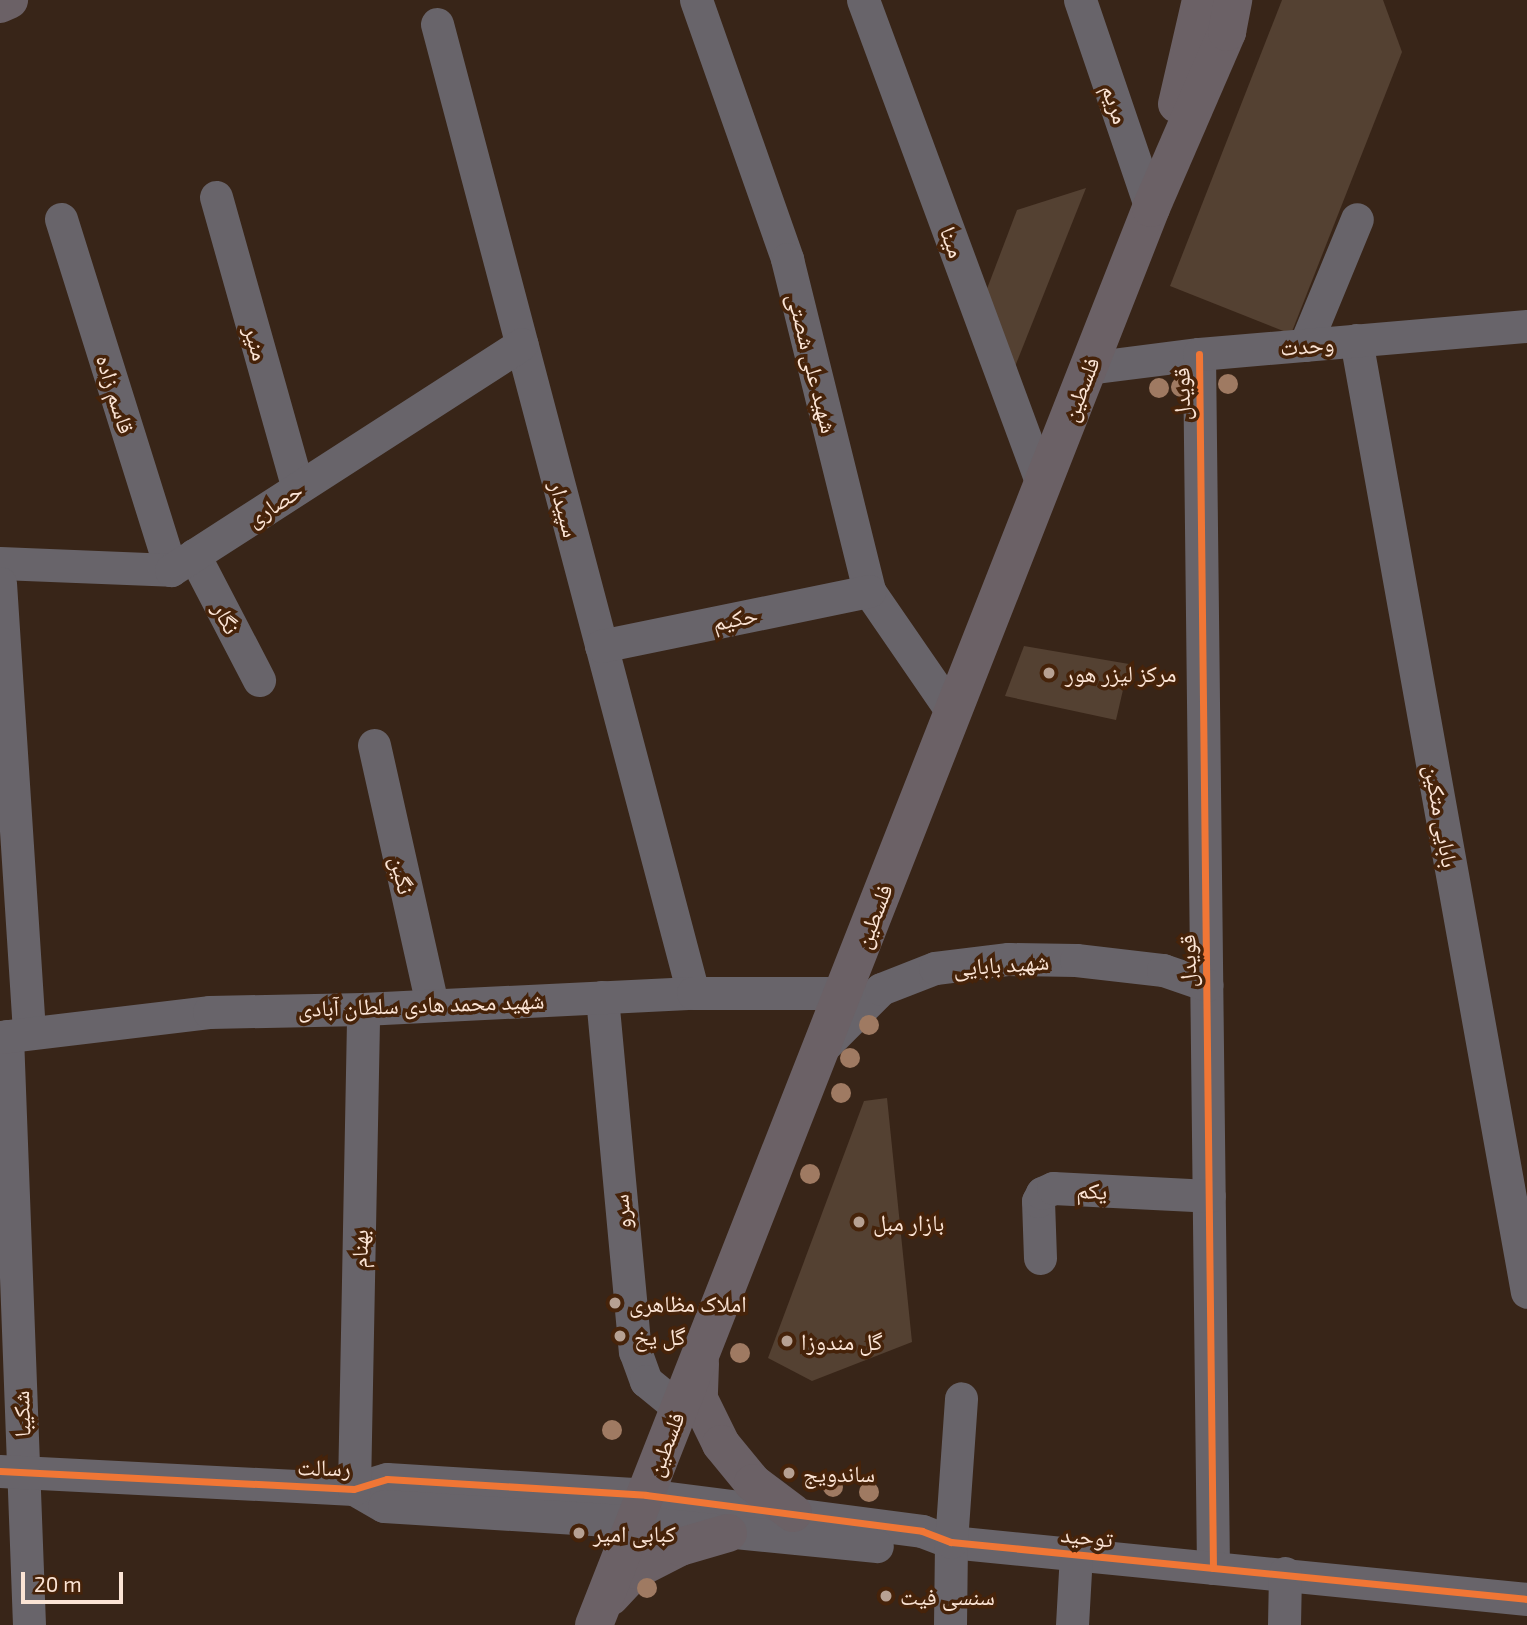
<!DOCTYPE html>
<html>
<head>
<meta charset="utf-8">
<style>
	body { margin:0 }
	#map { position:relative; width:1527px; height:1625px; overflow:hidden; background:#382518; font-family:"Exo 2","Noto Naskh Arabic",sans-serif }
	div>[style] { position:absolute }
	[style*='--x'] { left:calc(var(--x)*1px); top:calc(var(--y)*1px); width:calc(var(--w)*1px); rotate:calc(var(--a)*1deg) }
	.building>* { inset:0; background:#544132 }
	.minor>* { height:33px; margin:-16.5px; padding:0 16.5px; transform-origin:16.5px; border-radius:16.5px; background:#68646a }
	.major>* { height:38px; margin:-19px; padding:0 19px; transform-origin:19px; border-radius:19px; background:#6b6166 }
	.cycleway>* { height:7px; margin:-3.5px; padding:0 3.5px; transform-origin:3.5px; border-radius:3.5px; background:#f07635 }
	.trees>* { width:20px; height:20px; margin:-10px; border-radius:50%; background:#9f7a62 }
	.dots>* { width:19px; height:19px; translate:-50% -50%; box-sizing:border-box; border:4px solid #46230a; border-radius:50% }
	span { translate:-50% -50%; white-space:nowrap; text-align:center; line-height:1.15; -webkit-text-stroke:7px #46230a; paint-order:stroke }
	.street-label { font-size:23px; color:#fbe4d5 }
	.poi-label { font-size:23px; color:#fbe4d5 }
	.left { translate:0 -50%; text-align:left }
	.scale { position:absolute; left:21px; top:1572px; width:102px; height:32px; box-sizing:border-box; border:4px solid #fbe4d5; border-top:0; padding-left:9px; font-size:21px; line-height:24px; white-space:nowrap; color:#fbe4d5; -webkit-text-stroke:5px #46230a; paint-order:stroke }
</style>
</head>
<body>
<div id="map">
	<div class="building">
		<div style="clip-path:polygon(1282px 0,1383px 0,1402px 52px,1291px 334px,1170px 286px)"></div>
		<div style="clip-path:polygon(1086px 188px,1010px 379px,974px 323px,1017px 210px)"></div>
		<div style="clip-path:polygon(1024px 646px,1129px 664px,1116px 720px,1005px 696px)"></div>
		<div style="clip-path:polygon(887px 1098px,912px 1342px,812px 1381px,768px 1358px,864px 1101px)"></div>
	</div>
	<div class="minor">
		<div style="--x:696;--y:0;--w:275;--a:70.6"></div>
		<div style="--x:787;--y:259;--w:342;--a:76.1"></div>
		<div style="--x:869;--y:591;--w:148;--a:55.5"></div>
		<div style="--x:863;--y:0;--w:516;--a:69.7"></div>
		<div style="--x:1080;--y:0;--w:220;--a:71.2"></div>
		<div style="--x:437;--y:24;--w:1002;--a:75.2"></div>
		<div style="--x:216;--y:197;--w:302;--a:74.3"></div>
		<div style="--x:61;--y:219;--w:368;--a:72.6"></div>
		<div style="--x:1356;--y:340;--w:967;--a:79.82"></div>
		<div style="--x:1305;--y:345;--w:136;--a:-67.6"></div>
		<div style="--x:1199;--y:354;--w:1214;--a:89.34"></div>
		<div style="--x:1088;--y:368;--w:112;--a:-7.2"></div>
		<div style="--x:1199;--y:354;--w:329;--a:-4.9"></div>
		<div style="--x:194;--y:555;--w:141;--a:62.5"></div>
		<div style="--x:0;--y:563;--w:171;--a:2.3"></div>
		<div style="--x:171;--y:570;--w:417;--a:-32.8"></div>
		<div style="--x:0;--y:583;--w:451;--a:86.3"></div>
		<div style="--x:601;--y:646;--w:274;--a:-11.6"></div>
		<div style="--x:374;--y:745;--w:266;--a:77.4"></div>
		<div style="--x:602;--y:997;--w:356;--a:84.7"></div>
		<div style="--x:635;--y:1351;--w:32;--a:70"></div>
		<div style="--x:646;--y:1381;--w:43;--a:39.3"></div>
		<div style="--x:7;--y:1036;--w:589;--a:87.86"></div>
		<div style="--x:0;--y:1037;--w:210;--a:-6.8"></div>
		<div style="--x:209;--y:1012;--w:154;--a:-1.1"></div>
		<div style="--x:363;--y:1009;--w:330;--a:-2.8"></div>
		<div style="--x:693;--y:993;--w:150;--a:0"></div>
		<div style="--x:822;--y:1048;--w:83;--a:-45"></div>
		<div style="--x:881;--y:989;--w:58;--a:-21.3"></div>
		<div style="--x:935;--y:968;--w:74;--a:-7"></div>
		<div style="--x:1008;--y:959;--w:68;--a:0.8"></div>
		<div style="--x:1076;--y:960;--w:88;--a:6.6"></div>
		<div style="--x:1163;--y:970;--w:46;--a:18.8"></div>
		<div style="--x:1040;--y:1258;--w:57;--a:-92"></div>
		<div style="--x:1038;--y:1201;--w:9;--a:-63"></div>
		<div style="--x:1042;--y:1193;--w:12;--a:-24"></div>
		<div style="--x:1053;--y:1188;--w:156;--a:2.9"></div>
		<div style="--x:0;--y:1471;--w:354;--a:2.9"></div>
		<div style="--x:354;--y:1489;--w:34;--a:-17"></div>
		<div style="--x:387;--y:1479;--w:259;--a:3.5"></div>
		<div style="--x:646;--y:1495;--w:278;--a:7.4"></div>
		<div style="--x:922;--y:1531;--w:31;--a:21"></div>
		<div style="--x:951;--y:1542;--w:579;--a:5.65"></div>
		<div style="--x:354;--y:1489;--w:34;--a:30"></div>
		<div style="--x:384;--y:1506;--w:252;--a:3.6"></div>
		<div style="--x:635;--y:1522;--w:243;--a:5.7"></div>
		<div style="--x:354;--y:1489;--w:480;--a:-88.9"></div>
		<div style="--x:950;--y:1625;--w:83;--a:-89.3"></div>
		<div style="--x:951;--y:1542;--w:144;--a:-86"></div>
		<div style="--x:1072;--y:1625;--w:71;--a:-86.8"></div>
		<div style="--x:1284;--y:1625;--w:52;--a:-88.9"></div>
	</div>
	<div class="major">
		<div style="--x:0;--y:4;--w:10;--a:-24"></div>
		<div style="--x:1177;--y:104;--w:107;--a:-77"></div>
		<div style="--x:700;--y:1363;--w:36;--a:92"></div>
		<div style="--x:699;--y:1399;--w:50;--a:63.9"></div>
		<div style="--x:721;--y:1444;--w:50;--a:50.6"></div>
		<div style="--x:753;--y:1483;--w:50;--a:36.9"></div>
		<div style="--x:610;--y:1597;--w:37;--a:-47"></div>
		<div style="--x:635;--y:1570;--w:51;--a:-27.1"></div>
		<div style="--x:680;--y:1547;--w:50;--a:-16.3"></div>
		<div style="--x:594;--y:1625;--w:1523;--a:-68.54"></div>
		<div style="--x:1151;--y:208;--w:192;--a:-66.6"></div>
		<div style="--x:1227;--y:32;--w:33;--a:-79"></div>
	</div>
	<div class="cycleway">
		<div style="--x:1199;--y:354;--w:1214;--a:89.34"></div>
		<div style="--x:0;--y:1471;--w:354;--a:2.9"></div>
		<div style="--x:354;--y:1489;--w:34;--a:-17"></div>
		<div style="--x:387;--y:1479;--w:259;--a:3.5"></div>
		<div style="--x:646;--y:1495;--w:278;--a:7.4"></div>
		<div style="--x:922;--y:1531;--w:31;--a:21"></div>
		<div style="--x:951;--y:1542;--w:579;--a:5.65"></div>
	</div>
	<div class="trees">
		<div style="left:1228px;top:384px"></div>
		<div style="left:1181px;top:387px"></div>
		<div style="left:1159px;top:388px"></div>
		<div style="left:869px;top:1025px"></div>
		<div style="left:850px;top:1058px"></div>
		<div style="left:841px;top:1093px"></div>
		<div style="left:810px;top:1174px"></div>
		<div style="left:740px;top:1353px"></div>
		<div style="left:612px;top:1430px"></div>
		<div style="left:833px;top:1487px"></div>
		<div style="left:869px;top:1492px"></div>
		<div style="left:647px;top:1588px"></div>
	</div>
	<div class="dots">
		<div style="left:1049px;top:673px;background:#b7a193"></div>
		<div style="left:859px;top:1222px;background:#b7a193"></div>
		<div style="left:615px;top:1303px;background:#b7a193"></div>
		<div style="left:620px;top:1336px;background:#b7a193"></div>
		<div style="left:787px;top:1341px;background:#b7a193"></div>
		<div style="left:789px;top:1473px;background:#b7a193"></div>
		<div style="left:579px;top:1533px;background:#b7a193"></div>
		<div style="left:886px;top:1596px;background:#b7a193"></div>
	</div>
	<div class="street-label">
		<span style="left:1116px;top:104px;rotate:71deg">مریم</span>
		<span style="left:953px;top:242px;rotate:70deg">مینا</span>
		<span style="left:257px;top:343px;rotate:74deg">منیر</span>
		<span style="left:1307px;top:345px;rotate:-5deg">وحدت</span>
		<span style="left:813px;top:363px;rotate:76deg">شهید علی شصتی</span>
		<span style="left:1080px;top:389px;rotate:-69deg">فلسطین</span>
		<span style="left:116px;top:394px;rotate:73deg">قاسم زاده</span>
		<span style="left:1181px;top:394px;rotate:-91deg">قویدل</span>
		<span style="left:274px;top:504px;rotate:-33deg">حصاری</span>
		<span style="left:565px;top:509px;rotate:75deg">سپیدار</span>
		<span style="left:227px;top:618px;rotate:63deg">نگار</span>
		<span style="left:735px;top:618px;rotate:-12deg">حکیم</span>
		<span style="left:1442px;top:816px;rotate:80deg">بابایی متکین</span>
		<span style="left:403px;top:875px;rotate:77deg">نگین</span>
		<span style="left:873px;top:916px;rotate:-69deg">فلسطین</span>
		<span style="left:1187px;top:961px;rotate:-91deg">قویدل</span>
		<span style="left:1001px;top:964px;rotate:-4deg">شهید بابایی</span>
		<span style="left:421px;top:1004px;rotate:-2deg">شهید محمد هادی سلطان آبادی</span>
		<span style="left:1092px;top:1190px;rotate:3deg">یکم</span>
		<span style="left:621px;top:1212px;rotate:-95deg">سرو</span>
		<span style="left:359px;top:1249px;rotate:-89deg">بهنام</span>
		<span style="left:21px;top:1414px;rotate:-92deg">شکیبا</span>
		<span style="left:665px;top:1444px;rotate:-69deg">فلسطین</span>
		<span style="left:324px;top:1467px;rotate:1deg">رسالت</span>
		<span style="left:1087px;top:1536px;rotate:6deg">توحید</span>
	</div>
	<div class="poi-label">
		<span class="left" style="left:1065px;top:673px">مرکز لیزر هور</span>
		<span class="left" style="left:873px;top:1222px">بازار مبل</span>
		<span class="left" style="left:629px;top:1303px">املاک مظاهری</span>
		<span class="left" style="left:634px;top:1336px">گل یخ</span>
		<span class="left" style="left:801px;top:1341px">گل مندوزا</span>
		<span class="left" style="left:803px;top:1473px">ساندویج</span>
		<span class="left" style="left:593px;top:1533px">کبابی امیر</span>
		<span class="left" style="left:900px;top:1596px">سنسی فیت</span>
	</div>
	<div class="scale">20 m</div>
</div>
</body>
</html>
